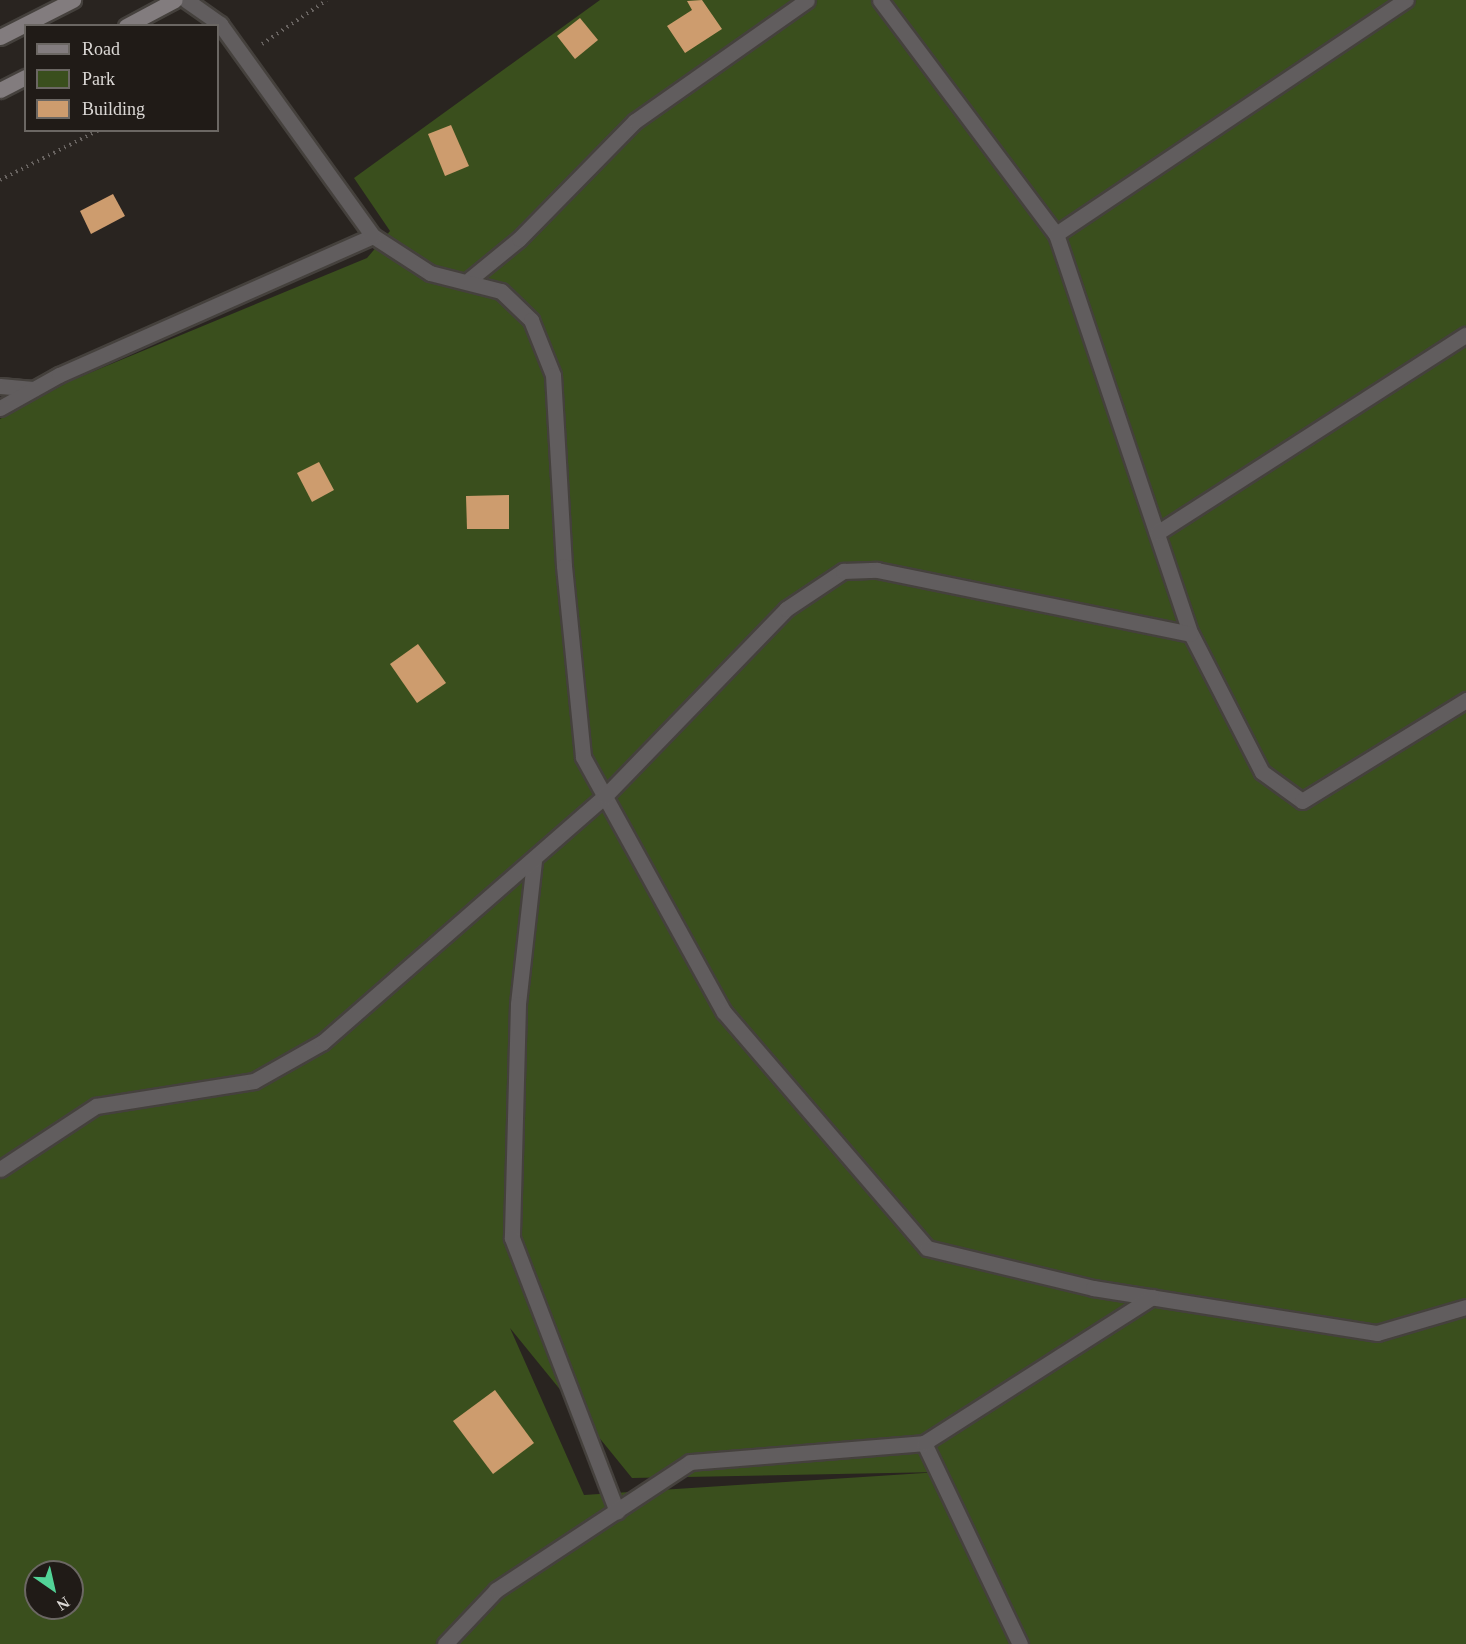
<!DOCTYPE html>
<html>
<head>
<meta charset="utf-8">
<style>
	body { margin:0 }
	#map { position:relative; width:1466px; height:1644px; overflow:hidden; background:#292420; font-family:"Times New Roman",serif }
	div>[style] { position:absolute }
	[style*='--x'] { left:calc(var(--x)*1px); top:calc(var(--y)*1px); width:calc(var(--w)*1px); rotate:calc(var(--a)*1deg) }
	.green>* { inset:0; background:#3a4f1d }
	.building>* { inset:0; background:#cd9c6e }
	.path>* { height:4px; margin-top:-2px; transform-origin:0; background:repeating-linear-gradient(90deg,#696461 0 1.5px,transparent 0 6px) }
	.roads { filter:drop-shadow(2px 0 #45413d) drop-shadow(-2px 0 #45413d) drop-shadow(0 2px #45413d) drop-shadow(0 -2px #45413d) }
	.lane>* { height:15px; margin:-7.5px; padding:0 7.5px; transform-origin:7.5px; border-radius:7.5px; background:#615d5e }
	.street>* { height:15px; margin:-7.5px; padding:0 7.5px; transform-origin:7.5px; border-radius:7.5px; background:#615d5e }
	.secondary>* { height:15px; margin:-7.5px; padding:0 7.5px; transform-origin:7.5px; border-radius:7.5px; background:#827c7e }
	span { translate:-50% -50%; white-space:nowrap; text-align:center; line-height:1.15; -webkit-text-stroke:6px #201b17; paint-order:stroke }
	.legend { position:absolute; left:24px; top:24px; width:195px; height:108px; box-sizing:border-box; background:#201b17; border:2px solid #6b6763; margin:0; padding:8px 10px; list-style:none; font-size:18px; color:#dbd8d5 }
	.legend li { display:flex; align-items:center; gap:12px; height:30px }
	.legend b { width:30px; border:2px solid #6b6763 }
	.north { position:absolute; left:24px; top:1560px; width:60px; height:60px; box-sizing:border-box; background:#201b17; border:2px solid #6b6763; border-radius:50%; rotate:146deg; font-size:16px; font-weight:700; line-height:24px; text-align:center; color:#dbd8d5 }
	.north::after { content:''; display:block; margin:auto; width:21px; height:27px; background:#52d397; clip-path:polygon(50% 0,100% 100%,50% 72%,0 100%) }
</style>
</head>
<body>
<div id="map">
	<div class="green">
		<div style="clip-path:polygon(evenodd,600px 0,1466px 0,1466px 1644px,0 1644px,0 419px,70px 381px,367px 258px,390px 231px,354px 178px,600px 0,510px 1328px,632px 1478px,940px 1472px,584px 1495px,510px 1328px,600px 0,36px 1572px,72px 1572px,72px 1608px,36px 1608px,36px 1572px)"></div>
	</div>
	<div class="building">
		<div style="clip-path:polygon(702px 0,722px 29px,685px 53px,667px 26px,692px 10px,687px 1px)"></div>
		<div style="clip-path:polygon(580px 18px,598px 40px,575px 59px,557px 36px)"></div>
		<div style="clip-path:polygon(451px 125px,469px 166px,445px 176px,428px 134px)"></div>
		<div style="clip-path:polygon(113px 194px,125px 216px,91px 234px,80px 211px)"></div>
		<div style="clip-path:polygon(319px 462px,334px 490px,312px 502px,297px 473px)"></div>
		<div style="clip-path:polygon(509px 495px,509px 529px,467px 529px,466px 496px)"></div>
		<div style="clip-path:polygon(418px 644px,446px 683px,417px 703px,390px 664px)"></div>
		<div style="clip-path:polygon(495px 1390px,534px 1443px,493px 1474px,453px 1421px)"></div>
	</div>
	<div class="path">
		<div style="--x:262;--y:44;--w:78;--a:-34.1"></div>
		<div style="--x:0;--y:180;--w:111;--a:-26.8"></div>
	</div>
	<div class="roads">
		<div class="lane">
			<div style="--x:880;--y:0;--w:293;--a:53.1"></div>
			<div style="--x:1056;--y:234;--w:422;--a:71.4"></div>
			<div style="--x:1191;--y:634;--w:155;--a:62.8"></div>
			<div style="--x:1262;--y:772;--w:49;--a:35.9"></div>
			<div style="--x:1302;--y:801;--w:193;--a:-31.6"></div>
			<div style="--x:1056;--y:234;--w:421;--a:-33.8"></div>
			<div style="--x:470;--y:279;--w:63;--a:-39.2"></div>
			<div style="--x:519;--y:239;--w:165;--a:-45.5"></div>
			<div style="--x:635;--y:121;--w:210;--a:-35.1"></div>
			<div style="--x:0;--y:386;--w:33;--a:5"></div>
			<div style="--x:0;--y:408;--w:68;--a:-29.2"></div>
			<div style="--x:59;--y:375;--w:343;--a:-23.9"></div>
			<div style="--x:373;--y:236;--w:68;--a:33"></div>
			<div style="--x:430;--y:273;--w:73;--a:14.2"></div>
			<div style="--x:501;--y:291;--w:42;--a:44"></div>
			<div style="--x:531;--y:320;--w:59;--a:68.2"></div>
			<div style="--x:553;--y:375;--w:191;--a:86.7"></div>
			<div style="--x:564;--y:566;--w:192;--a:84.3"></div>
			<div style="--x:583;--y:757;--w:291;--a:61.1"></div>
			<div style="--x:724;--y:1012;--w:311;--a:49.3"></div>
			<div style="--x:927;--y:1248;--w:171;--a:13.5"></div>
			<div style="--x:1093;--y:1288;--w:288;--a:9"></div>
			<div style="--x:1377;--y:1333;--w:93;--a:-16.3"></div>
			<div style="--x:1157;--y:533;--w:367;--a:-32.7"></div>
			<div style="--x:534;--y:861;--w:144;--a:96.4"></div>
			<div style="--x:518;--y:1004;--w:234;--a:91.5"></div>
			<div style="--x:512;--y:1238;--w:293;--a:69"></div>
			<div style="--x:0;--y:1169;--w:115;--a:-33.3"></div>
			<div style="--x:96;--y:1106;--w:160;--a:-9"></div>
			<div style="--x:254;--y:1081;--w:79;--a:-29.5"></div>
			<div style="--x:323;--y:1042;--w:374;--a:-41.1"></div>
			<div style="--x:605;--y:796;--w:260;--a:-45.9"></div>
			<div style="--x:786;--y:609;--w:69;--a:-33.7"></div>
			<div style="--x:843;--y:571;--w:34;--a:-2"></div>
			<div style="--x:877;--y:570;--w:320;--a:11.5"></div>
			<div style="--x:924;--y:1443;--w:223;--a:64.5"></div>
			<div style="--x:445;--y:1644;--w:74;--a:-46.6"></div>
			<div style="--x:496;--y:1590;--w:232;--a:-33.4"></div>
			<div style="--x:690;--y:1462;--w:235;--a:-4.6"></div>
			<div style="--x:924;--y:1443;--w:271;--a:-32.6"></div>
		</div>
		<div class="street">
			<div style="--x:186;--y:0;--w:42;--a:35.2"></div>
			<div style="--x:220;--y:24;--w:261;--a:54.2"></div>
		</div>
		<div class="secondary">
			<div style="--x:126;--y:26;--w:55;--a:-28"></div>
			<div style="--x:0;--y:37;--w:82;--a:-26.9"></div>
			<div style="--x:0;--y:90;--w:29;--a:-27"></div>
		</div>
	</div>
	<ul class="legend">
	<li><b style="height:8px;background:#827c7e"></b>Road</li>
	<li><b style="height:16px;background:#3a4f1d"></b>Park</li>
	<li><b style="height:16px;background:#cd9c6e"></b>Building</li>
	</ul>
	<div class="north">N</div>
</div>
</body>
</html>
